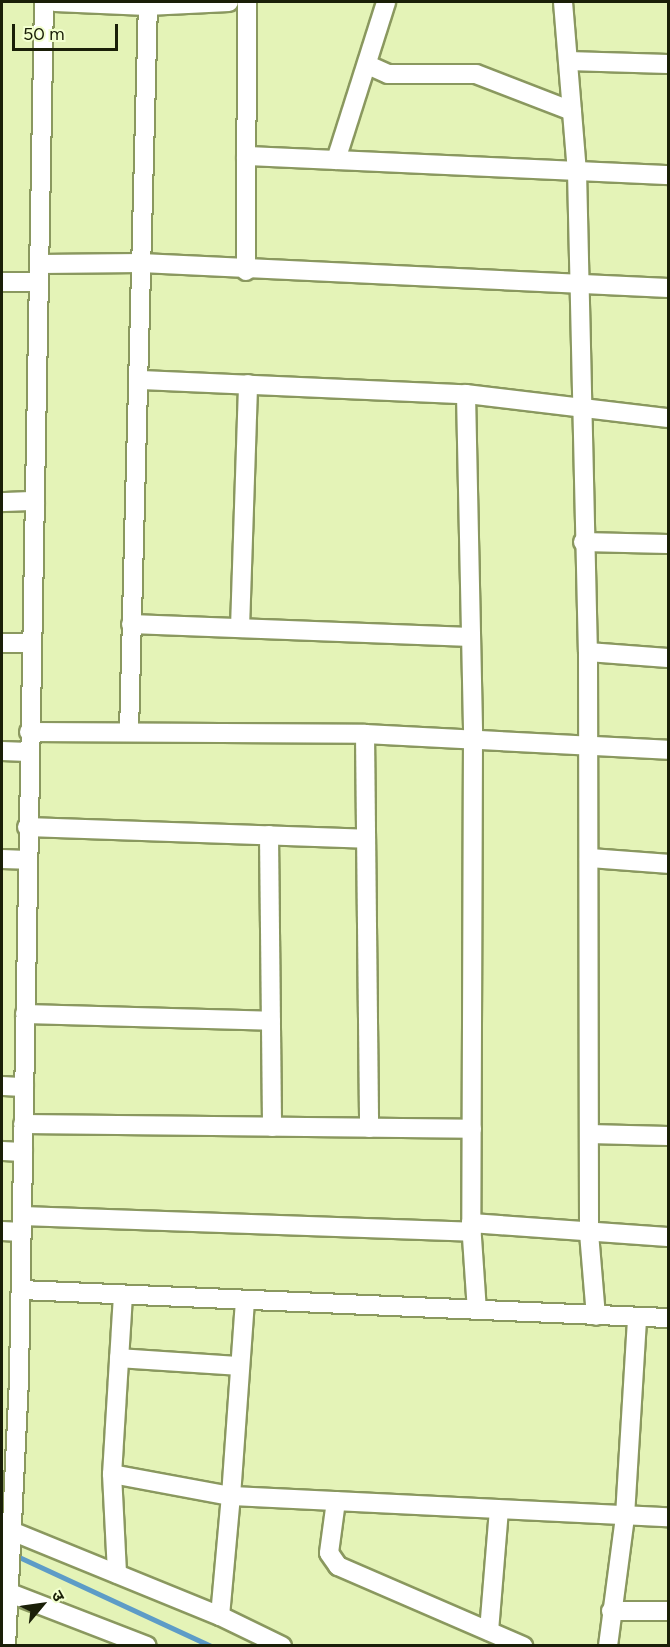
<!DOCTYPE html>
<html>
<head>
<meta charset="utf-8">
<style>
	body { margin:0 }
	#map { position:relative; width:670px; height:1647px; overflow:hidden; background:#e4f3b7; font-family:Figtree,"Noto Sans Devanagari",sans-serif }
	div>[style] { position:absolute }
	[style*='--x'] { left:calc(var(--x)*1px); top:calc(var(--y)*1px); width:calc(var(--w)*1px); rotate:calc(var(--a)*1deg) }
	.stream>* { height:4.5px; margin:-2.25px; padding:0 2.25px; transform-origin:2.25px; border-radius:2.25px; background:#5d9cc7 }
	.roads { filter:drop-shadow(2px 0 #8a985f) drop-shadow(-2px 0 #8a985f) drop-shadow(0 2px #8a985f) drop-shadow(0 -2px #8a985f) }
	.minor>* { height:18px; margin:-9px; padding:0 9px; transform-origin:9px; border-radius:9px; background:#fff }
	span { translate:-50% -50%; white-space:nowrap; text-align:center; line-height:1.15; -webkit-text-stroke:4.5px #f2ffcf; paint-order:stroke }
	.frame { position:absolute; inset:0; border:3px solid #1a1f08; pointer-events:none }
	.north { position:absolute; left:12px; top:1575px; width:60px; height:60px; -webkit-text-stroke:4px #f2ffcf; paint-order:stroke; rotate:61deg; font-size:16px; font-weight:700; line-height:24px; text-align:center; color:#1a1f08 }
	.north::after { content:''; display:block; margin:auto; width:21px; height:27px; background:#1a1f08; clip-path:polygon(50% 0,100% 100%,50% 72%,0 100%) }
	.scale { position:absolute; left:12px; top:24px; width:106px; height:27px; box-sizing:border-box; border:3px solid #1a1f08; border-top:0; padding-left:8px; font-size:18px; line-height:21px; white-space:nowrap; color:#1a1f08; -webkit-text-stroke:4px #f2ffcf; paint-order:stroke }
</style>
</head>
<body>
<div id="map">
	<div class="stream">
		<div style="--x:15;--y:1555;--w:216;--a:24.9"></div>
	</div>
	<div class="roads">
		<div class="minor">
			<div style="--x:55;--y:2;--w:92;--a:2.5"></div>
			<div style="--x:147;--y:6;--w:82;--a:-2.8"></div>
			<div style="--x:563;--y:2;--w:170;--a:85.3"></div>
			<div style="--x:577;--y:171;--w:481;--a:88.7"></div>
			<div style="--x:588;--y:652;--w:581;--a:89.9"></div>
			<div style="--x:589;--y:1233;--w:83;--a:85.2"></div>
			<div style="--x:568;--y:61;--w:100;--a:1.7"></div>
			<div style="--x:368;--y:65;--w:22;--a:24"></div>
			<div style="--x:388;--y:74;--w:88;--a:0"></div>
			<div style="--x:476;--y:74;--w:103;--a:21.1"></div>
			<div style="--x:246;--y:156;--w:422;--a:2.6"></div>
			<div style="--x:336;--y:160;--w:166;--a:-72.4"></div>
			<div style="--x:40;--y:264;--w:101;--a:-0.6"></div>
			<div style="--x:141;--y:263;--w:528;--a:2.72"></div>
			<div style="--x:246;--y:271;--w:269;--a:-89.8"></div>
			<div style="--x:2;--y:282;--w:37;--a:0"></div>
			<div style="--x:139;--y:380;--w:327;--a:2.5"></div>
			<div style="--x:466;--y:394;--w:345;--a:88.8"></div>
			<div style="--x:473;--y:739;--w:484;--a:90.2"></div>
			<div style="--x:471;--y:1223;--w:87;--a:86.1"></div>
			<div style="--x:466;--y:394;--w:203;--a:6.8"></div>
			<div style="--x:2;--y:502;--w:33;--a:-2"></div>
			<div style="--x:583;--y:542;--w:85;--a:1.3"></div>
			<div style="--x:131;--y:624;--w:340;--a:2.2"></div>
			<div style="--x:240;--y:628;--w:244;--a:-88.1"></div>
			<div style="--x:2;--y:643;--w:30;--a:0"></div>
			<div style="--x:588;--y:652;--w:80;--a:4.3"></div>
			<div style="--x:29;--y:732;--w:336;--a:0.3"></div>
			<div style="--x:365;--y:734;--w:303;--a:3"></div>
			<div style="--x:129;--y:732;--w:730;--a:-88.51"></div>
			<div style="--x:365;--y:734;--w:394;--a:89.4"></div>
			<div style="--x:2;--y:751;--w:26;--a:2"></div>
			<div style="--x:27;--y:827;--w:339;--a:2"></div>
			<div style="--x:269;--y:835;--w:292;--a:89.4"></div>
			<div style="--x:589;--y:858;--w:79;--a:4.3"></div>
			<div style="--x:2;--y:859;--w:25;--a:2"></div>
			<div style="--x:25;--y:1014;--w:246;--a:1.6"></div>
			<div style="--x:2;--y:1086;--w:22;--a:3"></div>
			<div style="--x:23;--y:1124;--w:449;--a:0.6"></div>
			<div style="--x:589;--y:1134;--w:79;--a:1.5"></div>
			<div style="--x:2;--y:1151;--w:21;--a:3"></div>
			<div style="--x:22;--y:1216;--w:450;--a:2"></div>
			<div style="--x:471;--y:1223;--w:197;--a:4.1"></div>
			<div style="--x:2;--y:1231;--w:20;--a:3"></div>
			<div style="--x:21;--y:1290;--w:648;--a:2.48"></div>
			<div style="--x:123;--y:1295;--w:179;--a:93.5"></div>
			<div style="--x:112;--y:1474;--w:121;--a:10.5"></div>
			<div style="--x:231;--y:1496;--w:196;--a:-85.9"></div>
			<div style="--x:119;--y:1358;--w:121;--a:3.8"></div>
			<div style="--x:112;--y:1474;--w:100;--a:87.1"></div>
			<div style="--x:336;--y:1501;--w:52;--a:97.7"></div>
			<div style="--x:329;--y:1553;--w:16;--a:55"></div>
			<div style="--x:338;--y:1566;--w:202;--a:23.4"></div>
			<div style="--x:14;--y:1532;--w:222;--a:22.2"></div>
			<div style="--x:2;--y:1590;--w:155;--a:21.1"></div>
			<div style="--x:611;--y:1611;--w:57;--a:0"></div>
			<div style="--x:489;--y:1631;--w:122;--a:-85.3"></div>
			<div style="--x:6;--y:1646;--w:270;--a:-87.2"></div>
			<div style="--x:19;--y:1376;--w:1374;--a:-88.96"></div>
			<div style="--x:282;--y:1646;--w:69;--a:-154.2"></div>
			<div style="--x:220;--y:1616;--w:121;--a:-84.8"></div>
			<div style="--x:231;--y:1496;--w:438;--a:2.8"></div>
			<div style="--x:608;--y:1646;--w:131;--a:-82.5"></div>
			<div style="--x:625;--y:1516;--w:199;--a:-86.5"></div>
		</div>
	</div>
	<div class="frame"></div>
	<div class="north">उ</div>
	<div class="scale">50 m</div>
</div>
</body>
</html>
